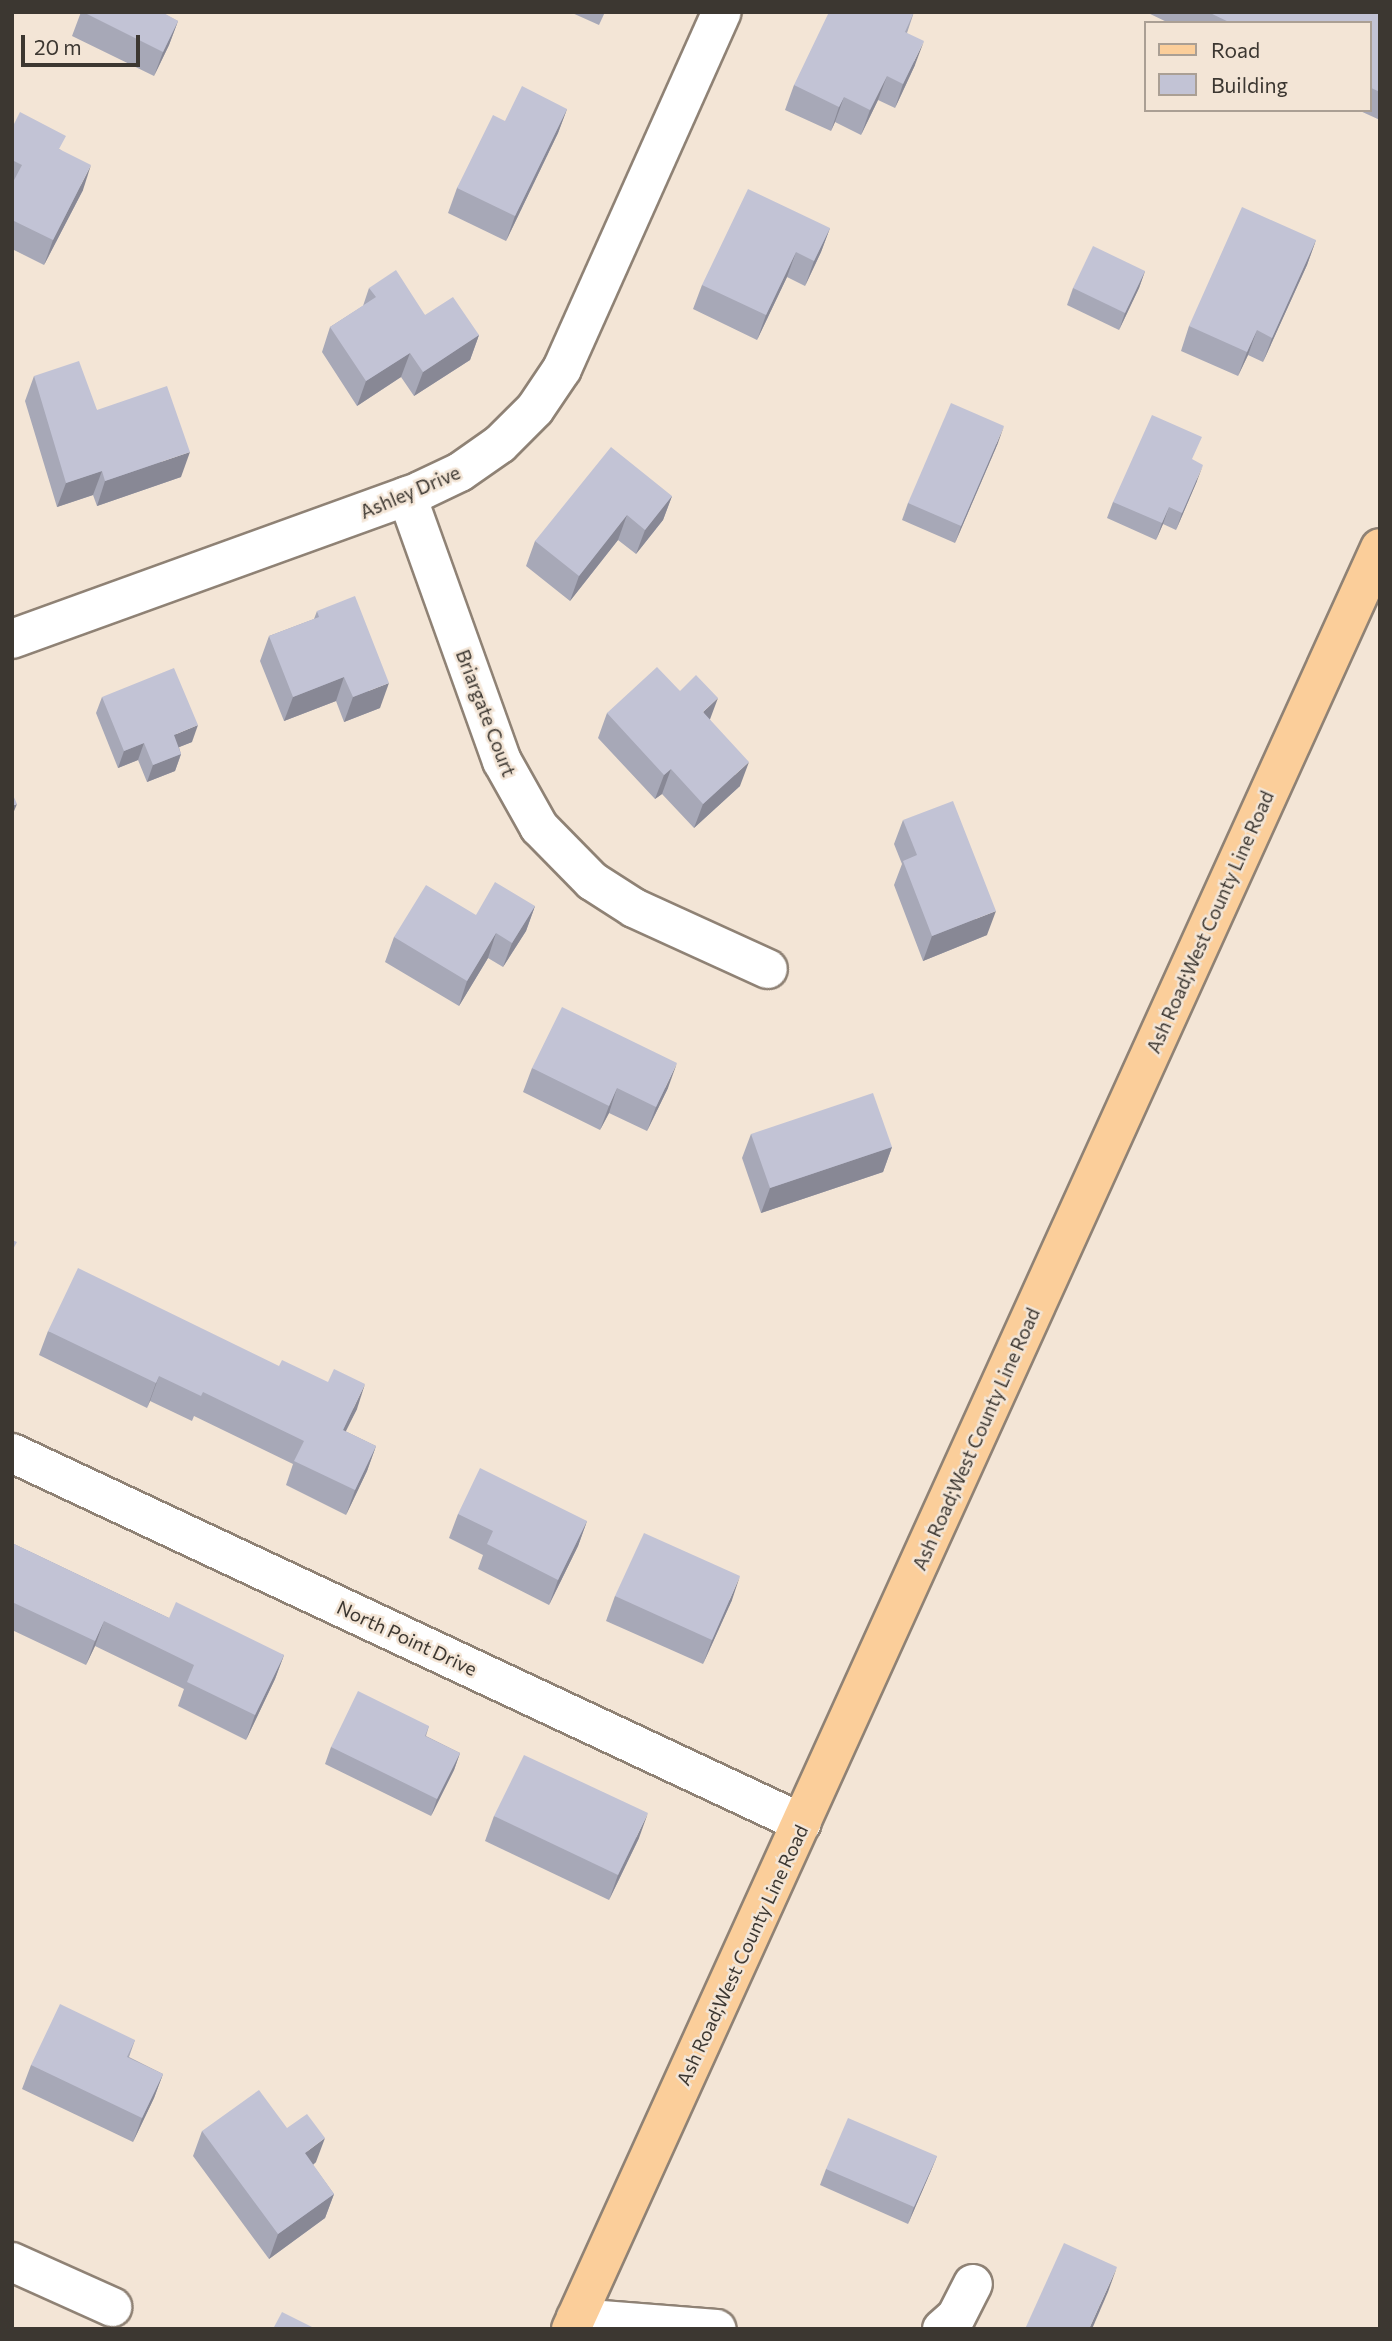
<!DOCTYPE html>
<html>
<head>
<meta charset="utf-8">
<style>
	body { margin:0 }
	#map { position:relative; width:1392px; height:2341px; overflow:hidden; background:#f3e5d6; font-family:Commissioner,sans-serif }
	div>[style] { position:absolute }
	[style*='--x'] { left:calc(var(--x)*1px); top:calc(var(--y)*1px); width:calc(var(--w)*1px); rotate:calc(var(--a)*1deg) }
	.roads { filter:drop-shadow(2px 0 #8f8275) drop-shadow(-2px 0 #8f8275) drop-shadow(0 2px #8f8275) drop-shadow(0 -2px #8f8275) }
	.minor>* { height:38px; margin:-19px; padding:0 19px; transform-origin:19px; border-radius:19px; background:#fff }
	.major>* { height:38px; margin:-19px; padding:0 19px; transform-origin:19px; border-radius:19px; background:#fbce9a }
	.wall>* { inset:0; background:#a7a8b7 }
	.shaded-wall>* { inset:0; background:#888895 }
	.building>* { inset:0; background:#c2c3d5 }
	span { translate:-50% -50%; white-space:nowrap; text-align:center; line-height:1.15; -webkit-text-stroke:5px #f3e5d6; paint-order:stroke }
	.street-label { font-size:19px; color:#3c3731 }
	.frame { position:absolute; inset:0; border:14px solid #3c3731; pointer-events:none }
	.legend { position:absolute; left:1144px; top:21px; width:228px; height:91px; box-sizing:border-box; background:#f3e5d6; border:2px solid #aa9f94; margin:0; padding:9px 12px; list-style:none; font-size:21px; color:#3c3731 }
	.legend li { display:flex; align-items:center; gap:14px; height:35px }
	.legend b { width:35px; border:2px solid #aa9f94 }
	.scale { position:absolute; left:21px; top:35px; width:119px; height:32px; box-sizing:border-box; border:4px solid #3c3731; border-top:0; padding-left:9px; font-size:21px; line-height:24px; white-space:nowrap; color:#3c3731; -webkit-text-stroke:5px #f3e5d6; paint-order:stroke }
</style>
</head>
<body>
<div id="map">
	<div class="roads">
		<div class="minor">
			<div style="--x:407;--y:496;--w:282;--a:70.3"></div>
			<div style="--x:502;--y:761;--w:76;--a:60.7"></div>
			<div style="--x:539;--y:827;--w:76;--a:45.5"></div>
			<div style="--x:592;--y:881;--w:50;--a:32.7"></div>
			<div style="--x:634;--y:908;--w:147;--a:24.5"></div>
			<div style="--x:12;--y:639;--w:434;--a:-19.9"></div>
			<div style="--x:420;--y:491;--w:44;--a:-25.4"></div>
			<div style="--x:460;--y:472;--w:49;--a:-35"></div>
			<div style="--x:500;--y:444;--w:49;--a:-45"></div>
			<div style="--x:535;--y:409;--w:48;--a:-56"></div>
			<div style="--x:562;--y:369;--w:391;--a:-65.9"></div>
			<div style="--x:12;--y:1453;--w:872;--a:25.1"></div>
			<div style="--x:12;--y:2262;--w:110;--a:24.2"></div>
			<div style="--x:576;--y:2318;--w:141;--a:4.5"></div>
			<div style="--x:942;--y:2329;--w:18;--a:-41"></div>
			<div style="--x:956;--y:2317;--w:37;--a:-63"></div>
		</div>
		<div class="major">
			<div style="--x:571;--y:2329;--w:1956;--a:-65.57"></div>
		</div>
	</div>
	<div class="wall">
		<div style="clip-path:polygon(81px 12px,165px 12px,164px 14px,178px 21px,169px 45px,154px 76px,72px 36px)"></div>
		<div style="clip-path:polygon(570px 12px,605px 12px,599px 25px)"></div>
		<div style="clip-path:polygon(914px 12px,907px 33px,915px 65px,895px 108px,878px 100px,861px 135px,835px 122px,831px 131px,785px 110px,794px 85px)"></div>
		<div style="clip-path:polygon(1146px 12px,1380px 12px,1380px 120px,1358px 110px,1369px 110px,1369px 23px,1169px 23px)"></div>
		<div style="clip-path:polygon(567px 109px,558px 133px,506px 241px,448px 213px,457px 188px,505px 121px)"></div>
		<div style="clip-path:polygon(12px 128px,61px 150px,83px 190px,44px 265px,12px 249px)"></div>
		<div style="clip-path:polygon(830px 228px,821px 252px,805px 286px,787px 277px,757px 340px,693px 309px,702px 285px)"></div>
		<div style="clip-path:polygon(1316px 240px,1307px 265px,1263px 362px,1248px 355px,1238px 376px,1181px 351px,1189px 326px)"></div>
		<div style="clip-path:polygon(1145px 271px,1139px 288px,1119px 330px,1067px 305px,1073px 288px)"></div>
		<div style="clip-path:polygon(369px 288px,425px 315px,479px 335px,470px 360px,414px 396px,401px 377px,357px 406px,322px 352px,330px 327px,363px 306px)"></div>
		<div style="clip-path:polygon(34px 376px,97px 410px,181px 477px,97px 506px,93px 495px,57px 507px,25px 401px)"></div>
		<div style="clip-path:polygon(998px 443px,955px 543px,902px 520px,908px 503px)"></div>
		<div style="clip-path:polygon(1193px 460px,1197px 481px,1176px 530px,1163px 524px,1156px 540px,1107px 518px,1113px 502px)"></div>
		<div style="clip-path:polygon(672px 496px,663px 520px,636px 554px,618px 540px,570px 601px,526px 566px,535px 541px)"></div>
		<div style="clip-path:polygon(317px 611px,380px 708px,344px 722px,336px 701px,284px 721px,260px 661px,269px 636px,314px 619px)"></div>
		<div style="clip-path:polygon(680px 691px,710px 720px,740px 786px,694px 828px,662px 794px,655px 799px,598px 738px,607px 713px)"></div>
		<div style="clip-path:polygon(102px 697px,192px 742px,179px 747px,181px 754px,175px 771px,147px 782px,138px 760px,118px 768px,96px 713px)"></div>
		<div style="clip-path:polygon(903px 820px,987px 935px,923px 961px,894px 885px,902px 864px,894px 844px)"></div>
		<div style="clip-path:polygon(535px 906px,526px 931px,503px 967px,488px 958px,459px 1006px,385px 962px,394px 937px,476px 915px)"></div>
		<div style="clip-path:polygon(532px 1068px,668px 1088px,647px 1131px,609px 1113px,600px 1130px,523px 1092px)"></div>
		<div style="clip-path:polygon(751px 1134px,892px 1147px,883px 1172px,761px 1213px,742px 1158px)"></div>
		<div style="clip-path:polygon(48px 1331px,357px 1409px,345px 1431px,376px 1446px,367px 1471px,346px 1515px,286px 1485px,293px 1464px,194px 1416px,192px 1421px,150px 1401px,147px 1408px,39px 1355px)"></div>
		<div style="clip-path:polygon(458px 1514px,587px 1521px,578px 1546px,549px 1605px,478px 1569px,483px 1555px,449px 1538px)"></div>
		<div style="clip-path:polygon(12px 1543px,169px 1618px,284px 1655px,275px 1679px,246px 1740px,178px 1706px,184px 1689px,95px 1646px,86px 1665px,12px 1630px)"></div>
		<div style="clip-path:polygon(615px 1596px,732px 1600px,703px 1664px,606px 1621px)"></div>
		<div style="clip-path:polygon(429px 1726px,426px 1736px,460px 1753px,454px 1770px,431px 1816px,325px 1764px,331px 1747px)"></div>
		<div style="clip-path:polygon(494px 1816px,639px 1838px,609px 1900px,485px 1841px)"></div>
		<div style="clip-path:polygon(135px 2040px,129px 2057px,163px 2074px,154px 2098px,133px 2142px,22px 2089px,31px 2065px)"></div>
		<div style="clip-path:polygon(287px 2128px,316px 2162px,313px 2165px,334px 2194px,325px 2218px,269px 2259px,193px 2156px,202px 2131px)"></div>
		<div style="clip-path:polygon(937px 2156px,930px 2173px,908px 2224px,820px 2185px,826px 2169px)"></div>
	</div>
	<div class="shaded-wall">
		<div style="clip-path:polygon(178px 21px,169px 45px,154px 76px,163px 52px)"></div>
		<div style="clip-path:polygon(924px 41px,915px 65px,895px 108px,903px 84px)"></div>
		<div style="clip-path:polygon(887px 76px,878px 100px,861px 135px,870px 110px)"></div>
		<div style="clip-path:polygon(844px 97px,835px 122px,831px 131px,839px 107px)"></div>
		<div style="clip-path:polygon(567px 109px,558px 133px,506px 241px,515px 216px)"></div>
		<div style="clip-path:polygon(91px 165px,83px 190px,44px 265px,53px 240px)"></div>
		<div style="clip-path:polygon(830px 228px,821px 252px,805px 286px,814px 261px)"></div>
		<div style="clip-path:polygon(1316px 240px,1307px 265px,1263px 362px,1272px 338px)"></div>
		<div style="clip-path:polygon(796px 252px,787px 277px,757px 340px,766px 315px)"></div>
		<div style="clip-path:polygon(1145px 271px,1139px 288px,1119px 330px,1125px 313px)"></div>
		<div style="clip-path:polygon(1257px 330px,1248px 355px,1238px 376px,1247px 352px)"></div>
		<div style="clip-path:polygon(479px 335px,470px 360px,414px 396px,423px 372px)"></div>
		<div style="clip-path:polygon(410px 353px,401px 377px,357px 406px,366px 381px)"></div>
		<div style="clip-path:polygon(1004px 426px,998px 443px,955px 543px,961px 526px)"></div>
		<div style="clip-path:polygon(190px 452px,181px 477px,97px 506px,105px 481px)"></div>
		<div style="clip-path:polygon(1203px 465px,1197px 481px,1176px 530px,1182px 513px)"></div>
		<div style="clip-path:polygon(102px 471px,93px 495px,57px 507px,66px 483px)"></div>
		<div style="clip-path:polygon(672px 496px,663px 520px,636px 554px,645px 530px)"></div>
		<div style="clip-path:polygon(1169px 507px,1163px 524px,1156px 540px,1162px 523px)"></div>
		<div style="clip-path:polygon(627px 515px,618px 540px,570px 601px,579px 576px)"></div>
		<div style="clip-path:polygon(344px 677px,336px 701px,284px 721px,293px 697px)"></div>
		<div style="clip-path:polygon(389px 683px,380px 708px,344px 722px,353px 697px)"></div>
		<div style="clip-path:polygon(718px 698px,709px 722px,703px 712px)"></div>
		<div style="clip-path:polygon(198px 725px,192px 742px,167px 752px,174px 735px)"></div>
		<div style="clip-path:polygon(144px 743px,138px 760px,118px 768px,124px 751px)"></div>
		<div style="clip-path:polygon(181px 754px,175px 771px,147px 782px,153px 765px)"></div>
		<div style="clip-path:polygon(749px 762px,740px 786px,694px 828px,703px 804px)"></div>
		<div style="clip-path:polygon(671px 769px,662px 794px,655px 799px,664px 775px)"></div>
		<div style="clip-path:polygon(17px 804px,12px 816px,12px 806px)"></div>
		<div style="clip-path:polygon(535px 906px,526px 931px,503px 967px,512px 943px)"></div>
		<div style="clip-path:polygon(996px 911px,987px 935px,923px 961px,932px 936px)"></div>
		<div style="clip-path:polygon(496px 933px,488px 958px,459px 1006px,467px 981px)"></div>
		<div style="clip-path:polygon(677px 1063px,668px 1088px,647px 1131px,656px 1107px)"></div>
		<div style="clip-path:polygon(617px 1088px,609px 1113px,600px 1130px,609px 1106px)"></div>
		<div style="clip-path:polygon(892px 1147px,883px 1172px,761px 1213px,770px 1188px)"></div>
		<div style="clip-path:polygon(159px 1376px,150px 1401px,147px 1408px,156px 1383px)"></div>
		<div style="clip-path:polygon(365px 1384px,357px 1409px,334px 1455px,343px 1430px)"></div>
		<div style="clip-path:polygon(376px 1446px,367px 1471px,346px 1515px,355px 1490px)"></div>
		<div style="clip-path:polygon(587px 1521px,578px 1546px,549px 1605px,558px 1580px)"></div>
		<div style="clip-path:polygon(740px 1576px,732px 1600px,703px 1664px,712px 1640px)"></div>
		<div style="clip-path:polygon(104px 1621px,95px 1646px,86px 1665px,95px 1641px)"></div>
		<div style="clip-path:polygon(284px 1655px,275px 1679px,246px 1740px,255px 1715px)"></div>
		<div style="clip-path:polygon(460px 1753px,454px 1770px,431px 1816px,437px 1799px)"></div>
		<div style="clip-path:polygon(648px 1813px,639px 1838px,609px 1900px,618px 1875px)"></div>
		<div style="clip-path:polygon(163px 2074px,154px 2098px,133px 2142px,142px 2118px)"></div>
		<div style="clip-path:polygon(325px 2138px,316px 2162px,296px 2178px,305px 2153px)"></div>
		<div style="clip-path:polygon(937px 2156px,930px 2173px,908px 2224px,914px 2207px)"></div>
		<div style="clip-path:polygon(334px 2194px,325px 2218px,269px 2259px,278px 2234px)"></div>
		<div style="clip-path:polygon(1117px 2267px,1108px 2292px,1092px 2329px,1089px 2329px)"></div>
	</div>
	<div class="building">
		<div style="clip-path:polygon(83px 12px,162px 12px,178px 21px,163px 52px)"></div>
		<div style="clip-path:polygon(829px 12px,914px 12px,905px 32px,924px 41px,903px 84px,887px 76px,870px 110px,844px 97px,839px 107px,794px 85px)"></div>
		<div style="clip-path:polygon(1208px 12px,1380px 12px,1380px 92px,1369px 87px,1369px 23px,1231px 23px)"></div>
		<div style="clip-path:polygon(522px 86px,567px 109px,515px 216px,457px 188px,493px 115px,505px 121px)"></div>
		<div style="clip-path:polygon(20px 112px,66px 136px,59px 149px,91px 165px,53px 240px,12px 220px,12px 184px,22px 165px,12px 160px,12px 128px)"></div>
		<div style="clip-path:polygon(748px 189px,830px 228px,814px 261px,796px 252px,766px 315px,702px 285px)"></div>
		<div style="clip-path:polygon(1242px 207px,1316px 240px,1272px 338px,1257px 330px,1247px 352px,1189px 326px)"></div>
		<div style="clip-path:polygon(1093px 246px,1145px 271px,1125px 313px,1073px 288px)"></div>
		<div style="clip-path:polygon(396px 270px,425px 315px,453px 297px,479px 335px,423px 372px,410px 353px,366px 381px,330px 327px,376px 297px,369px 288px)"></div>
		<div style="clip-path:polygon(79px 361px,97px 410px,167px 386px,190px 452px,105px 481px,102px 471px,66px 483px,34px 376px)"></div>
		<div style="clip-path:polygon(951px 403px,1004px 426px,961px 526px,908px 503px)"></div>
		<div style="clip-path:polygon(1152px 415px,1202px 437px,1192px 459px,1203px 465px,1182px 513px,1169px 507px,1162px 523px,1113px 502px)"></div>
		<div style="clip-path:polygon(611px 447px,672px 496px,645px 530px,627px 515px,579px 576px,535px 541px)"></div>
		<div style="clip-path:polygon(355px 596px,389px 683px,353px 697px,344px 677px,293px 697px,269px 636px,319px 617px,317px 611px)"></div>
		<div style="clip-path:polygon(657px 667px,680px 691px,696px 675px,718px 698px,703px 712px,749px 762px,703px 804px,671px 769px,664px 775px,607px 713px)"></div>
		<div style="clip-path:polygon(174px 668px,198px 725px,174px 735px,181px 754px,153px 765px,144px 743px,124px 751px,102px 697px)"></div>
		<div style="clip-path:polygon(12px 793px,17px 804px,12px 806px)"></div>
		<div style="clip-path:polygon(953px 801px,996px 911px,932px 936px,903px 861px,917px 855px,903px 820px)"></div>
		<div style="clip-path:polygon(495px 882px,535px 906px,512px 943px,496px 933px,467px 981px,394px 937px,426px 885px,476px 915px)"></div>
		<div style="clip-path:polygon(562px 1007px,677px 1063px,656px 1107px,617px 1088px,609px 1106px,532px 1068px)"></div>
		<div style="clip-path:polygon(873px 1093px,892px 1147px,770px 1188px,751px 1134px)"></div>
		<div style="clip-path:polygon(12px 1240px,17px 1242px,12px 1251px)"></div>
		<div style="clip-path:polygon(78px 1268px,279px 1366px,282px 1360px,328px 1382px,334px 1369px,365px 1384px,343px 1430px,376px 1446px,355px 1490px,294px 1461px,304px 1441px,203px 1392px,201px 1396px,159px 1376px,156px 1383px,48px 1331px)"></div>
		<div style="clip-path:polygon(480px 1468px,587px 1521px,558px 1580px,487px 1544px,493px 1531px,458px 1514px)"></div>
		<div style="clip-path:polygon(644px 1533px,740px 1576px,712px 1640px,615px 1596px)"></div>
		<div style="clip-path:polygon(12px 1543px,169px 1618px,176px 1602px,284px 1655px,255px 1715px,187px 1682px,194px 1665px,104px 1621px,95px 1641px,12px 1602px)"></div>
		<div style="clip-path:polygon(358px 1691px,429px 1726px,425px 1736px,460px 1753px,437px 1799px,331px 1747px)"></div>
		<div style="clip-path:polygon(524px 1755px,648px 1813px,618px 1875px,494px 1816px)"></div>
		<div style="clip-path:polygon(60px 2004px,135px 2040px,127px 2057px,163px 2074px,142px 2118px,31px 2065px)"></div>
		<div style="clip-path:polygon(259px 2090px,287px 2128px,307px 2114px,325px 2138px,305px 2153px,334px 2194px,278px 2234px,202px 2131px)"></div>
		<div style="clip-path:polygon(848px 2118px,937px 2156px,914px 2207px,826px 2169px)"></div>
		<div style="clip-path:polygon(1064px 2243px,1117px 2267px,1089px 2329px,1025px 2329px)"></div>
		<div style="clip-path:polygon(282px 2312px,316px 2329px,273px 2329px)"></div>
	</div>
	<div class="street-label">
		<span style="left:410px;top:492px;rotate:-23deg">Ashley Drive</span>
		<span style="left:486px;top:713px;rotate:69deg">Briargate Court</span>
		<span style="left:1210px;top:922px;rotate:-66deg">Ash Road;West County Line Road</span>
		<span style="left:976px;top:1439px;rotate:-66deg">Ash Road;West County Line Road</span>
		<span style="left:407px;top:1638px;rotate:25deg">North Point Drive</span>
		<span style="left:742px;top:1955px;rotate:-65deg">Ash Road;West County Line Road</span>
	</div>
	<div class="frame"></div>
	<ul class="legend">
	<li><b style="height:9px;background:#fbce9a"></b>Road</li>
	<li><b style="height:19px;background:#c2c3d5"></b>Building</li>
	</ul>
	<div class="scale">20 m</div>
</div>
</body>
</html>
